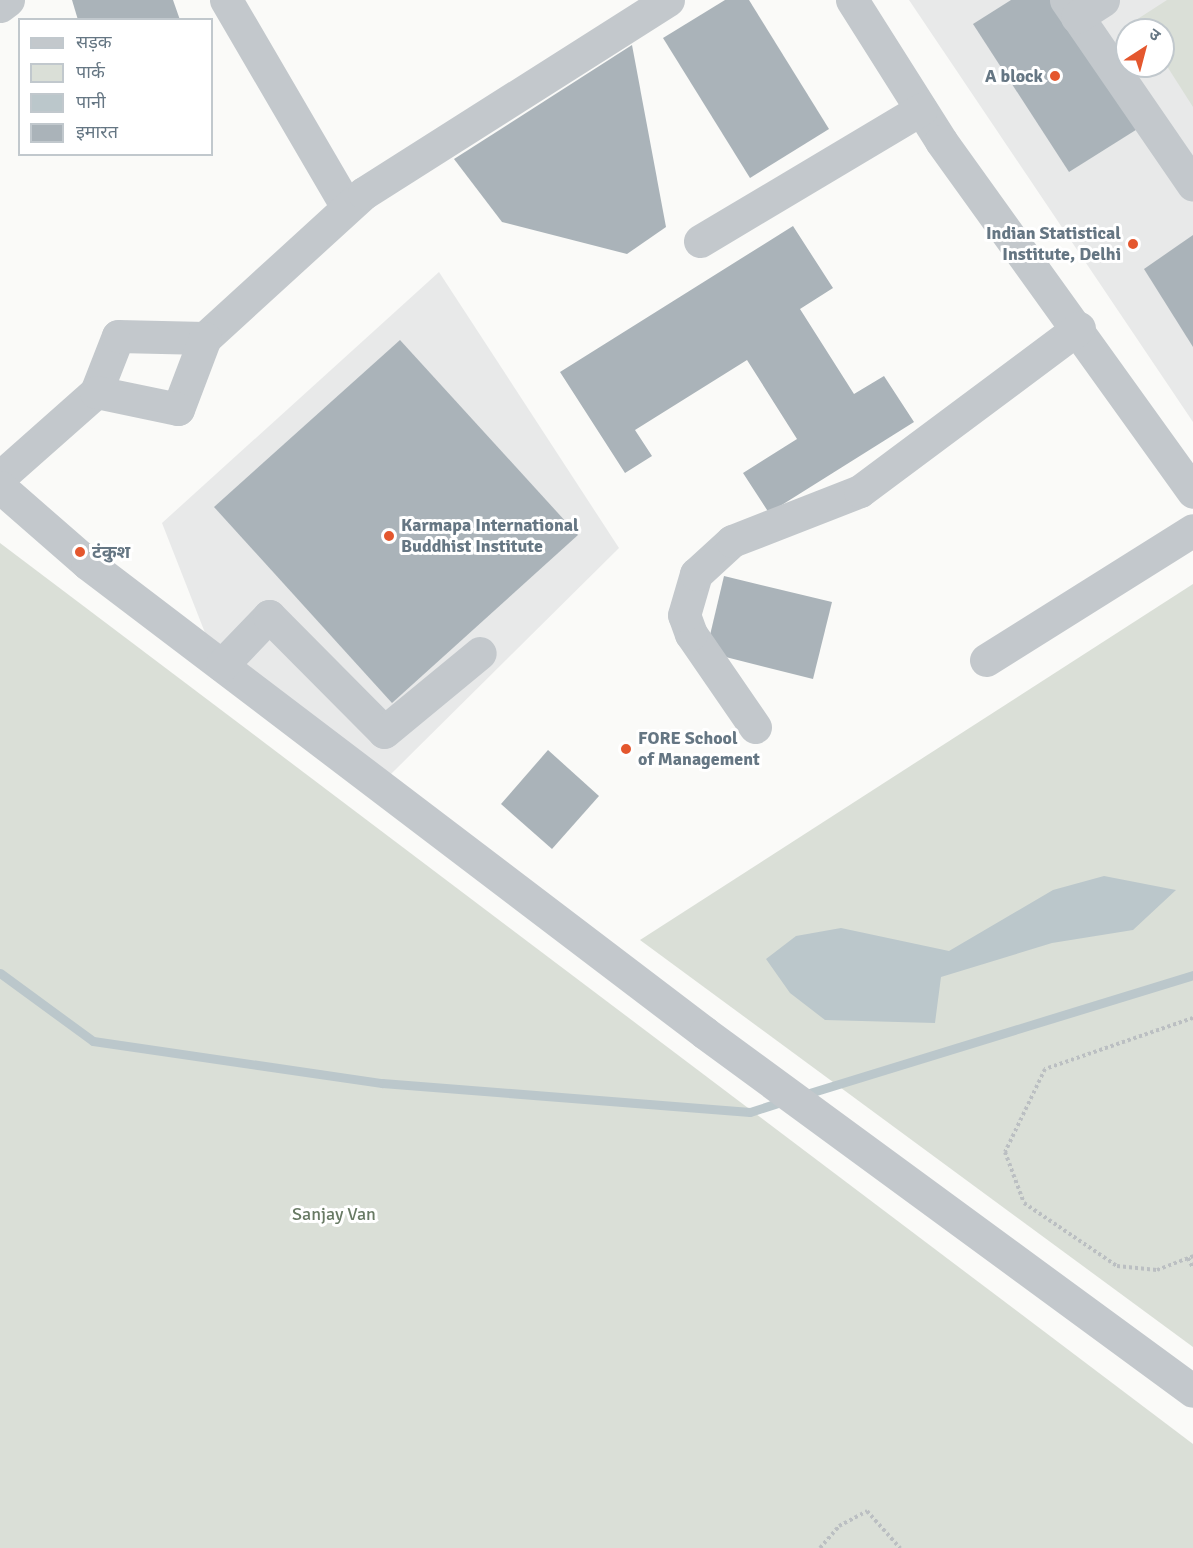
<!DOCTYPE html>
<html>
<head>
<meta charset="utf-8">
<style>
	body { margin:0 }
	#map { position:relative; width:1193px; height:1548px; overflow:hidden; background:#fafaf8; font-family:Signika,"Noto Sans Devanagari",sans-serif }
	div>[style] { position:absolute }
	[style*='--x'] { left:calc(var(--x)*1px); top:calc(var(--y)*1px); width:calc(var(--w)*1px); rotate:calc(var(--a)*1deg) }
	.built>* { inset:0; background:#e8e9e9 }
	.green>* { inset:0; background:#dadfd7 }
	.water>* { inset:0; background:#bbc7cb }
	.stream>* { height:9px; margin:-4.5px; padding:0 4.5px; transform-origin:4.5px; border-radius:4.5px; background:#bbc7cb }
	.building>* { inset:0; background:#aab3b9 }
	.path>* { height:4px; margin-top:-2px; transform-origin:0; background:repeating-linear-gradient(90deg,#bbbfc2 0 3px,transparent 0 6px) }
	.minor>* { height:33px; margin:-16.5px; padding:0 16.5px; transform-origin:16.5px; border-radius:16.5px; background:#c3c8cc }
	.dots>* { width:16px; height:16px; translate:-50% -50%; box-sizing:border-box; border:3px solid #fff; border-radius:50% }
	span { translate:-50% -50%; white-space:nowrap; text-align:center; line-height:1.15; -webkit-text-stroke:6px #fff; paint-order:stroke }
	.poi-label { font-size:18px; color:#657683; font-weight:700 }
	.right { translate:-100% -50%; text-align:right }
	.left { translate:0 -50%; text-align:left }
	.park-label { font-size:18px; color:#687a64 }
	.legend { position:absolute; left:18px; top:18px; width:195px; height:138px; box-sizing:border-box; background:#fff; border:2px solid #c1c8cd; margin:0; padding:8px 10px; list-style:none; font-size:18px; color:#657683 }
	.legend li { display:flex; align-items:center; gap:12px; height:30px }
	.legend b { width:30px; border:2px solid #c1c8cd }
	.north { position:absolute; left:1115px; top:18px; width:60px; height:60px; box-sizing:border-box; background:#fff; border:2px solid #c1c8cd; border-radius:50%; rotate:36deg; font-size:16px; font-weight:700; line-height:24px; text-align:center; color:#657683 }
	.north::after { content:''; display:block; margin:auto; width:21px; height:27px; background:#e4572e; clip-path:polygon(50% 0,100% 100%,50% 72%,0 100%) }
</style>
</head>
<body>
<div id="map">
	<div class="built">
		<div style="clip-path:polygon(evenodd,909px 0,1193px 0,1193px 422px,909px 0,1127px 30px,1163px 30px,1163px 66px,1127px 66px,1127px 30px)"></div>
		<div style="clip-path:polygon(439px 272px,619px 548px,390px 775px,209px 643px,162px 523px)"></div>
	</div>
	<div class="green">
		<div style="clip-path:polygon(1167px 0,1193px 0,1193px 107px,1163px 60px,1163px 30px,1143px 30px,1136px 20px)"></div>
		<div style="clip-path:polygon(0 543px,1193px 1444px,1193px 1548px,0 1548px)"></div>
		<div style="clip-path:polygon(1193px 584px,1193px 1347px,640px 940px)"></div>
	</div>
	<div class="water">
		<div style="clip-path:polygon(1104px 876px,1176px 890px,1133px 930px,1052px 943px,941px 977px,935px 1023px,825px 1020px,790px 993px,766px 959px,796px 936px,841px 928px,949px 951px,1053px 890px)"></div>
	</div>
	<div class="stream">
		<div style="--x:0;--y:973;--w:115;--a:36.2"></div>
		<div style="--x:93;--y:1041;--w:292;--a:8.3"></div>
		<div style="--x:382;--y:1083;--w:369;--a:4.5"></div>
		<div style="--x:750;--y:1112;--w:36;--a:-18"></div>
		<div style="--x:803;--y:1095;--w:408;--a:-17.1"></div>
	</div>
	<div class="building">
		<div style="clip-path:polygon(72px 0,173px 0,180px 20px,78px 20px)"></div>
		<div style="clip-path:polygon(725px 0,749px 0,829px 129px,750px 178px,663px 38px)"></div>
		<div style="clip-path:polygon(1011px 0,1052px 0,1139px 128px,1069px 172px,973px 24px)"></div>
		<div style="clip-path:polygon(632px 45px,666px 227px,627px 254px,502px 222px,454px 159px)"></div>
		<div style="clip-path:polygon(793px 226px,833px 288px,800px 309px,854px 394px,884px 376px,914px 422px,769px 513px,743px 473px,797px 439px,747px 360px,635px 430px,652px 456px,625px 473px,560px 372px)"></div>
		<div style="clip-path:polygon(1193px 235px,1193px 347px,1144px 269px)"></div>
		<div style="clip-path:polygon(400px 340px,578px 535px,392px 703px,214px 507px)"></div>
		<div style="clip-path:polygon(724px 576px,832px 602px,813px 679px,706px 652px)"></div>
		<div style="clip-path:polygon(548px 750px,599px 796px,552px 849px,501px 804px)"></div>
	</div>
	<div class="path">
		<div style="--x:1193;--y:1018;--w:157;--a:161"></div>
		<div style="--x:1045;--y:1069;--w:92;--a:115.7"></div>
		<div style="--x:1005;--y:1152;--w:54;--a:69.6"></div>
		<div style="--x:1024;--y:1203;--w:112;--a:34.1"></div>
		<div style="--x:1117;--y:1266;--w:40;--a:5.7"></div>
		<div style="--x:1157;--y:1270;--w:39;--a:-21"></div>
		<div style="--x:1188;--y:1258;--w:11;--a:63"></div>
		<div style="--x:820;--y:1548;--w:29;--a:-49"></div>
		<div style="--x:839;--y:1526;--w:32;--a:-28"></div>
		<div style="--x:867;--y:1511;--w:50;--a:48.3"></div>
	</div>
	<div class="minor">
		<div style="--x:226;--y:0;--w:240;--a:59.7"></div>
		<div style="--x:852;--y:0;--w:167;--a:57.7"></div>
		<div style="--x:941;--y:141;--w:432;--a:54.3"></div>
		<div style="--x:1066;--y:0;--w:224;--a:55.5"></div>
		<div style="--x:0;--y:6;--w:10;--a:-37"></div>
		<div style="--x:1077;--y:17;--w:31;--a:-33"></div>
		<div style="--x:700;--y:241;--w:257;--a:-30.8"></div>
		<div style="--x:205;--y:338;--w:215;--a:-42.4"></div>
		<div style="--x:364;--y:193;--w:360;--a:-32.4"></div>
		<div style="--x:0;--y:477;--w:128;--a:-41.5"></div>
		<div style="--x:96;--y:392;--w:60;--a:-68.6"></div>
		<div style="--x:118;--y:336;--w:87;--a:1.3"></div>
		<div style="--x:205;--y:338;--w:76;--a:110.8"></div>
		<div style="--x:178;--y:409;--w:84;--a:-168.3"></div>
		<div style="--x:0;--y:487;--w:116;--a:41.1"></div>
		<div style="--x:87;--y:563;--w:776;--a:37.25"></div>
		<div style="--x:705;--y:1033;--w:605;--a:36.26"></div>
		<div style="--x:986;--y:660;--w:244;--a:-32.1"></div>
		<div style="--x:222;--y:665;--w:68;--a:-46.2"></div>
		<div style="--x:269;--y:616;--w:163;--a:45.2"></div>
		<div style="--x:384;--y:732;--w:124;--a:-39.5"></div>
		<div style="--x:755;--y:727;--w:113;--a:-124.5"></div>
		<div style="--x:691;--y:634;--w:20;--a:-110"></div>
		<div style="--x:684;--y:615;--w:43;--a:-73.7"></div>
		<div style="--x:696;--y:574;--w:49;--a:-42.5"></div>
		<div style="--x:732;--y:541;--w:137;--a:-21.3"></div>
		<div style="--x:860;--y:491;--w:273;--a:-36.7"></div>
	</div>
	<div class="dots">
		<div style="left:1055px;top:76px;background:#e4572e"></div>
		<div style="left:1133px;top:244px;background:#e4572e"></div>
		<div style="left:389px;top:536px;background:#e4572e"></div>
		<div style="left:80px;top:552px;background:#e4572e"></div>
		<div style="left:626px;top:749px;background:#e4572e"></div>
	</div>
	<div class="poi-label">
		<span class="right" style="left:1043px;top:76px">A block</span>
		<span class="right" style="left:1121px;top:244px">Indian Statistical<br>Institute, Delhi</span>
		<span class="left" style="left:401px;top:536px">Karmapa International<br>Buddhist Institute</span>
		<span class="left" style="left:92px;top:552px">टंकुश</span>
		<span class="left" style="left:638px;top:749px">FORE School<br>of Management</span>
	</div>
	<div class="park-label">
		<span style="left:334px;top:1214px">Sanjay Van</span>
	</div>
	<ul class="legend">
	<li><b style="height:8px;background:#c3c8cc"></b>सड़क</li>
	<li><b style="height:16px;background:#dadfd7"></b>पार्क</li>
	<li><b style="height:16px;background:#bbc7cb"></b>पानी</li>
	<li><b style="height:16px;background:#aab3b9"></b>इमारत</li>
	</ul>
	<div class="north">उ</div>
</div>
</body>
</html>
